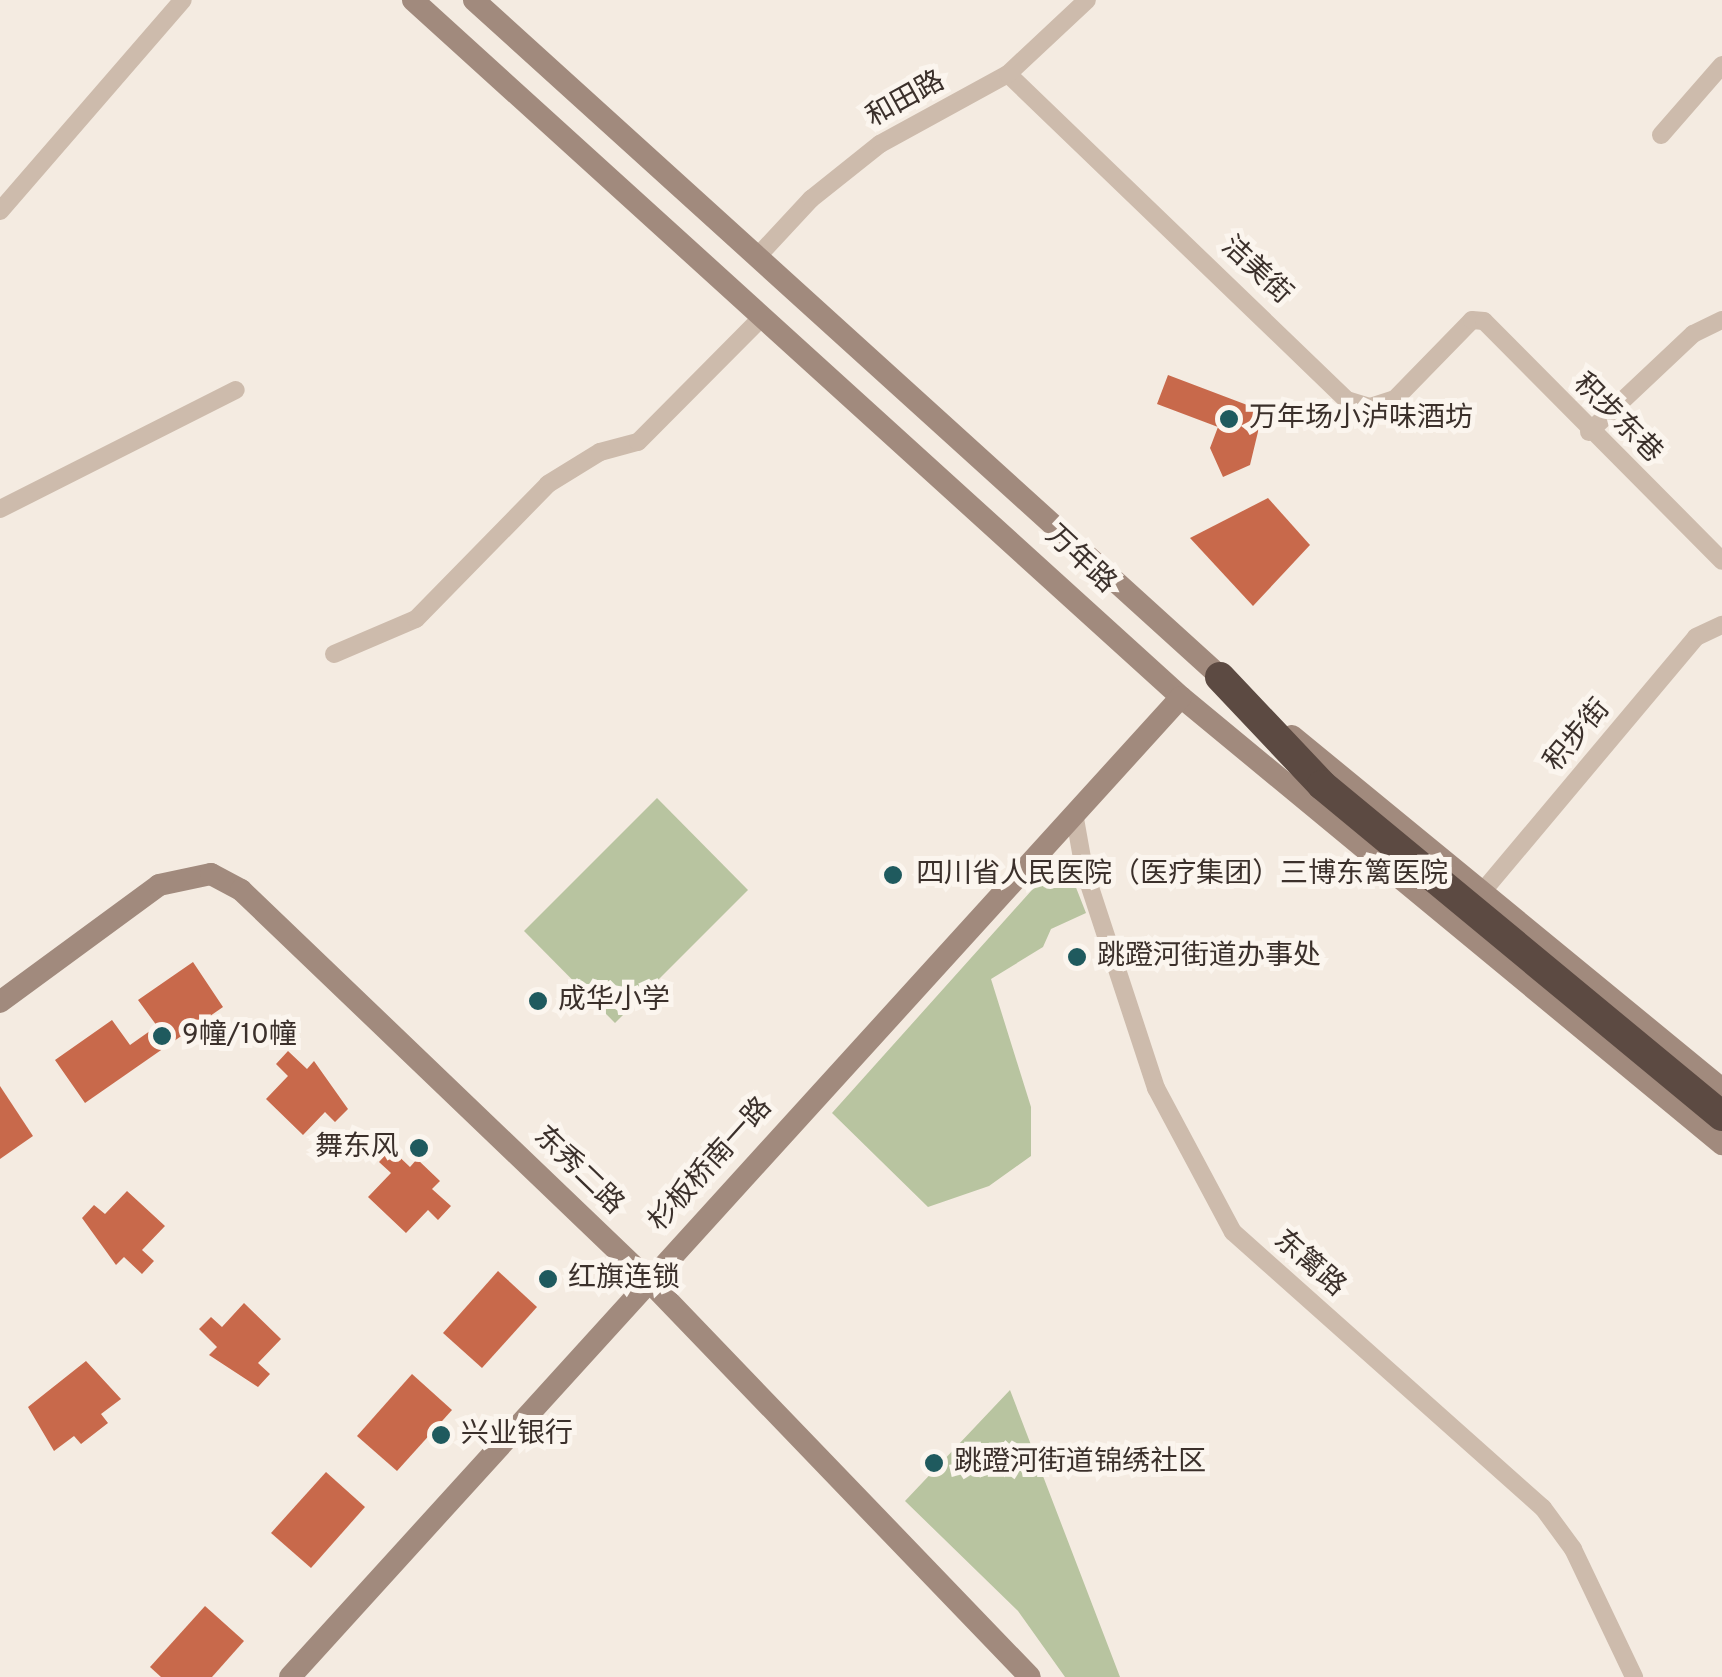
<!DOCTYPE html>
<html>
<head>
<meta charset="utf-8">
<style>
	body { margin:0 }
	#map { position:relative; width:1722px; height:1677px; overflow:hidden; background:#f4ebe1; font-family:Overpass,"Noto Sans SC",sans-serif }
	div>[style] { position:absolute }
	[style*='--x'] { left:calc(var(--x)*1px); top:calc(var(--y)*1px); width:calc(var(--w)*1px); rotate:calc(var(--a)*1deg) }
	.green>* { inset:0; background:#b8c4a0 }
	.building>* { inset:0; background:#c8694b }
	.street>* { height:18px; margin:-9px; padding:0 9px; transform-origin:9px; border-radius:9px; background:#cdbbac }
	.secondary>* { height:22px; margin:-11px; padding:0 11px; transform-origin:11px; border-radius:11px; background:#a18a7d }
	.highway>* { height:30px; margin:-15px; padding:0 15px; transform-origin:15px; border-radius:15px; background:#5c4a42 }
	.dots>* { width:28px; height:28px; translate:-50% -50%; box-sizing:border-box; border:5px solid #fbf5ee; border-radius:50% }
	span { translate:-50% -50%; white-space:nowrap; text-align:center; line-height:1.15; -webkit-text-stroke:10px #fbf5ee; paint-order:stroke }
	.street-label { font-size:28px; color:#3b302b }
	.poi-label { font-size:28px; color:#3b302b }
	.left { translate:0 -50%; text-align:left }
	.right { translate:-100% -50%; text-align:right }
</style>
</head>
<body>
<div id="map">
	<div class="green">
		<div style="clip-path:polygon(657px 798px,748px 890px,615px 1023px,524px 931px)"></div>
		<div style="clip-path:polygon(1066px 862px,1086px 913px,1051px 929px,1043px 947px,991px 979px,1031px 1107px,1031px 1156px,989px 1186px,928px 1207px,832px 1113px,1049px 871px)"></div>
		<div style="clip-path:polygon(1010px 1390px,1120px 1677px,1065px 1677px,1018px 1611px,905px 1501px)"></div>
	</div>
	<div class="building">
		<div style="clip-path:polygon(1168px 375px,1263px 411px,1250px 465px,1223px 477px,1210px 448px,1218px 427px,1157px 404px)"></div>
		<div style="clip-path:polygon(1268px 498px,1310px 545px,1253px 606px,1190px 538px)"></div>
		<div style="clip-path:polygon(193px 962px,223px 1007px,85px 1103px,55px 1060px,112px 1020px,130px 1045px,157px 1026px,138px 1000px)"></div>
		<div style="clip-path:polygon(288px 1051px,307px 1069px,314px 1061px,348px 1109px,335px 1122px,325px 1112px,303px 1135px,266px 1099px,288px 1076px,276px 1064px)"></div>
		<div style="clip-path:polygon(0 1086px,33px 1136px,0 1159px)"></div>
		<div style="clip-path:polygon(391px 1149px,410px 1167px,417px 1159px,440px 1181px,432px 1189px,451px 1206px,438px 1220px,428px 1210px,406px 1233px,368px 1197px,391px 1173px,379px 1162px)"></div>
		<div style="clip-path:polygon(127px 1191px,165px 1226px,142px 1250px,154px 1261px,142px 1274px,124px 1257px,116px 1265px,82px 1218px,94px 1205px,105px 1214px)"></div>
		<div style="clip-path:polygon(498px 1271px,537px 1307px,482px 1368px,443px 1333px)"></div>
		<div style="clip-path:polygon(244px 1303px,281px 1339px,258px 1363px,270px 1374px,258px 1387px,209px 1355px,217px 1347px,199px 1329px,211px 1317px,222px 1327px)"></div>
		<div style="clip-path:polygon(86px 1361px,121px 1399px,101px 1414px,108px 1423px,81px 1444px,74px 1436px,54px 1451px,28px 1407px)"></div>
		<div style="clip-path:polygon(412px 1374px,452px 1410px,397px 1471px,357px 1436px)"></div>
		<div style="clip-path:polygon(326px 1472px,365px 1507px,311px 1568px,271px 1533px)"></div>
		<div style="clip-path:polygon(205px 1606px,244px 1641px,212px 1677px,161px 1677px,150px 1667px)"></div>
	</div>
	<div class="street">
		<div style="--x:1008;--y:74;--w:470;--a:43.9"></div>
		<div style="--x:1347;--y:400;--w:24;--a:17"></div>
		<div style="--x:1370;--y:407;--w:26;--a:-18"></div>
		<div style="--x:1395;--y:399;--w:110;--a:-45.7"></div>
		<div style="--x:1472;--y:320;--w:12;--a:5"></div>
		<div style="--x:1484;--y:321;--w:338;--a:45.2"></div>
		<div style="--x:1661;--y:135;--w:93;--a:-48.9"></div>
		<div style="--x:0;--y:211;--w:279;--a:-49.1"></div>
		<div style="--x:758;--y:256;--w:78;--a:-47.1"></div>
		<div style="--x:811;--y:199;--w:88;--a:-38.6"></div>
		<div style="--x:880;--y:144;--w:146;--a:-28.7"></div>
		<div style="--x:1008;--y:74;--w:108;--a:-43.1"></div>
		<div style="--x:1589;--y:432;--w:143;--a:-43.3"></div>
		<div style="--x:1693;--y:334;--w:32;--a:-26"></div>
		<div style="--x:0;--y:509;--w:264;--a:-26.8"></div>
		<div style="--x:334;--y:654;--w:89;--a:-23.1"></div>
		<div style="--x:416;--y:619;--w:189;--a:-45.6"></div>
		<div style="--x:548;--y:484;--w:61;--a:-31.6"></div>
		<div style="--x:600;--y:452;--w:39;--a:-15"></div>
		<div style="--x:638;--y:442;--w:177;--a:-45.2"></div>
		<div style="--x:1074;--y:813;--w:57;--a:79.9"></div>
		<div style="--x:1084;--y:869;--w:231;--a:71.8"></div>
		<div style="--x:1156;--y:1088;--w:163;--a:61.9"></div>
		<div style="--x:1233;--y:1232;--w:415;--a:41.7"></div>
		<div style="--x:1543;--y:1508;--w:51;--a:53.8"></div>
		<div style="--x:1573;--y:1549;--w:142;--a:64.5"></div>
		<div style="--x:1483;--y:891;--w:331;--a:-50"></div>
		<div style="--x:1696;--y:637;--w:29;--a:-25"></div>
	</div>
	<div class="secondary">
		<div style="--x:413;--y:0;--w:1037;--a:42.23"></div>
		<div style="--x:1181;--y:697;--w:702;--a:39.57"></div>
		<div style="--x:474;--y:0;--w:1023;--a:42.19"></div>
		<div style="--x:1292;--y:736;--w:556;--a:39.38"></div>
		<div style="--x:0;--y:1002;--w:197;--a:-36.3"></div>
		<div style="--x:159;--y:885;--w:53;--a:-11.9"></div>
		<div style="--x:211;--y:874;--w:34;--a:28"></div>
		<div style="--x:241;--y:890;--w:562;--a:43.77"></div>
		<div style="--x:647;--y:1279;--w:552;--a:46.1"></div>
		<div style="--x:290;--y:1677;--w:1324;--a:-47.72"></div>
	</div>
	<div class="highway">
		<div style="--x:1220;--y:677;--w:149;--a:46.6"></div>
		<div style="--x:1322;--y:785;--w:519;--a:39.61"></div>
	</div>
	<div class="dots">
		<div style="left:1229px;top:419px;background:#1f5a5e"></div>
		<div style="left:893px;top:875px;background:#1f5a5e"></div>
		<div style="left:1077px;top:957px;background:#1f5a5e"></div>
		<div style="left:538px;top:1001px;background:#1f5a5e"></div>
		<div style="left:162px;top:1036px;background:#1f5a5e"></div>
		<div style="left:419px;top:1148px;background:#1f5a5e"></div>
		<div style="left:548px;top:1279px;background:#1f5a5e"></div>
		<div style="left:441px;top:1435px;background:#1f5a5e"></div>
		<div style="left:934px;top:1463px;background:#1f5a5e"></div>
	</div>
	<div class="street-label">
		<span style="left:906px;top:100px;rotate:-29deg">和田路</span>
		<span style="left:1256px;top:271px;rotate:43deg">洁美街</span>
		<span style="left:1617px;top:419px;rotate:45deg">积步东巷</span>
		<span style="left:1080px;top:560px;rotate:43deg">万年路</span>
		<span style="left:1578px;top:736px;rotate:-50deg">积步街</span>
		<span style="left:711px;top:1165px;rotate:-48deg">杉板桥南一路</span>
		<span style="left:578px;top:1171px;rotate:44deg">东秀二路</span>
		<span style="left:1309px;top:1264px;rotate:41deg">东篱路</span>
	</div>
	<div class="poi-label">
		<span class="left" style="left:1249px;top:419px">万年场小泸味酒坊</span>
		<span class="left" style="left:916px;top:875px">四川省人民医院（医疗集团）三博东篱医院</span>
		<span class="left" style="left:1097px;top:957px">跳蹬河街道办事处</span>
		<span class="left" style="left:558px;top:1001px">成华小学</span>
		<span class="left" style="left:182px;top:1036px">9幢/10幢</span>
		<span class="right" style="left:399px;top:1148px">舞东风</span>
		<span class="left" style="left:568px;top:1279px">红旗连锁</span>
		<span class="left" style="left:461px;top:1435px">兴业银行</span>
		<span class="left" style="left:954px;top:1463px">跳蹬河街道锦绣社区</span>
	</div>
</div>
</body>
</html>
